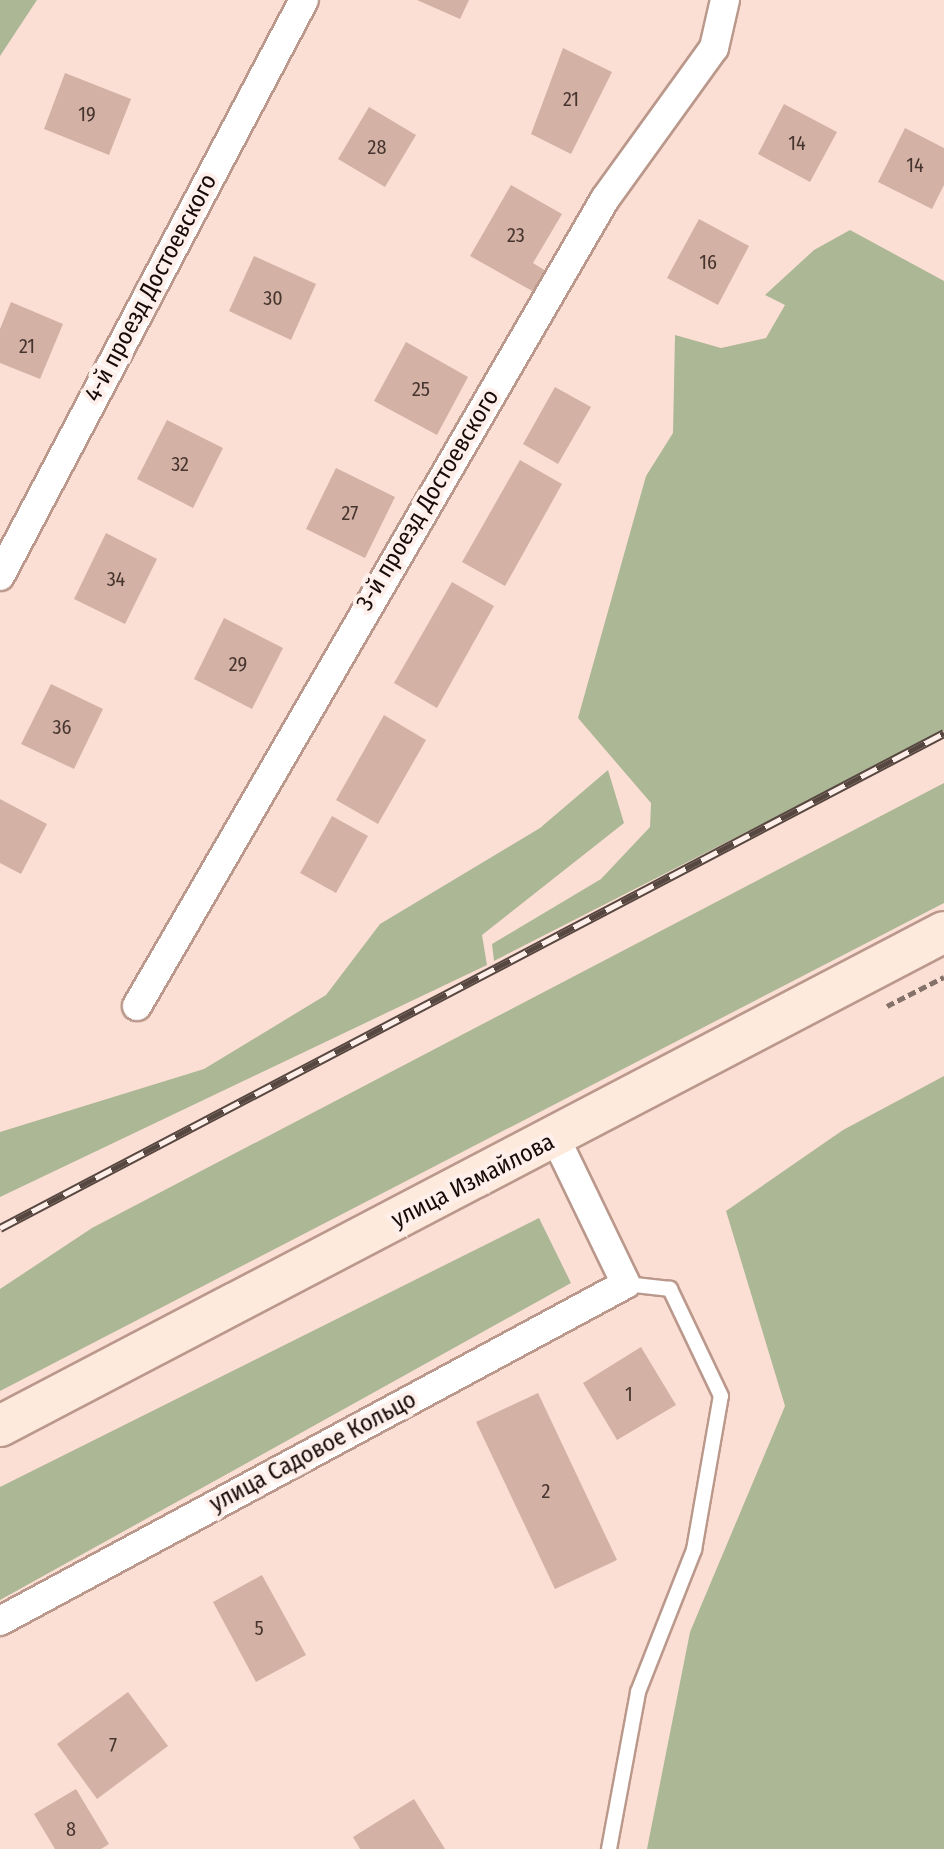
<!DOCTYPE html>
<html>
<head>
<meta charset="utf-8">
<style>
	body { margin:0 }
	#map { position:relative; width:944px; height:1849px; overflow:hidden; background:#fcdfd4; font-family:"Fira Sans Condensed",sans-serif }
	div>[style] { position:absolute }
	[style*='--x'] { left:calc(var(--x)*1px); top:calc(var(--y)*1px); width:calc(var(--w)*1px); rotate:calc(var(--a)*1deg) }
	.forest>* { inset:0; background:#acb795 }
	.building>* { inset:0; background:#d4b1a5 }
	.path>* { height:5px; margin-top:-2.5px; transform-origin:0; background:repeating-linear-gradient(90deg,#847169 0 8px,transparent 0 12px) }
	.roads { filter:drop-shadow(2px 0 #ba988b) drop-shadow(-2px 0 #ba988b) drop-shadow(0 2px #ba988b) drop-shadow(0 -2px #ba988b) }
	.service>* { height:14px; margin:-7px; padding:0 7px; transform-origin:7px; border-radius:7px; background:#fff }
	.minor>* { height:28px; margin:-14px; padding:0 14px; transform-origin:14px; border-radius:14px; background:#fff }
	.secondary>* { height:40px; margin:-20px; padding:0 20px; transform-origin:20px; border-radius:20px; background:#feeadd }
	.rail>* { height:9px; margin-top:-4.5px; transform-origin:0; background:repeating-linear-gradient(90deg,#feefea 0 18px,#574741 0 36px); box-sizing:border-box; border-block:2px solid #574741 }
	span { translate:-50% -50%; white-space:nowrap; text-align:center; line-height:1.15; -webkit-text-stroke:8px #feefea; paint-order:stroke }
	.number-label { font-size:20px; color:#46342e }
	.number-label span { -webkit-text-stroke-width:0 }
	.street-label { font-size:24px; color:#160b07 }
</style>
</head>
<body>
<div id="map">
	<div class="forest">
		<div style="clip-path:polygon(0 0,37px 0,0 56px)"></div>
		<div style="clip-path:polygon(850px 230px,944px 281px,944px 731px,494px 961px,492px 944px,601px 879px,650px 827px,651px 803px,578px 718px,646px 476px,673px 433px,675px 335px,721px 348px,766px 338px,785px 305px,765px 295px,814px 250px)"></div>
		<div style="clip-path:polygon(608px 770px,624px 823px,482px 935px,487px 965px,0 1197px,0 1132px,204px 1069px,326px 995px,380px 924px,540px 828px)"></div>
		<div style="clip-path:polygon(944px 783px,944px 903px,0 1391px,0 1289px,92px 1228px)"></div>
		<div style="clip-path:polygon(944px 1076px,944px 1849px,647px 1849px,690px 1632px,785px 1406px,726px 1211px,843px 1130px)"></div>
		<div style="clip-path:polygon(539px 1218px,571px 1283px,0 1600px,0 1487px)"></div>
	</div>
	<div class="building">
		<div style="clip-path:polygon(417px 0,469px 0,460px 19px)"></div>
		<div style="clip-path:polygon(563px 48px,612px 72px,571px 154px,531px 134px)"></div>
		<div style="clip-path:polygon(65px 73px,131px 99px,109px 155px,44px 129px)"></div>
		<div style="clip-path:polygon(784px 104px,837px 132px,810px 182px,758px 154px)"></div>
		<div style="clip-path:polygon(369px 107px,416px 135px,385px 187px,338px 159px)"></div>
		<div style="clip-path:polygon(905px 128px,944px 148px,944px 185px,932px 209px,878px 182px)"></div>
		<div style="clip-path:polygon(511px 185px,562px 214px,533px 263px,546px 271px,534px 292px,470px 256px)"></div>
		<div style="clip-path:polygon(699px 219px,749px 246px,718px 305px,667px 278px)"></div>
		<div style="clip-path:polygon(254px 256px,316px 284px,291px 340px,229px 311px)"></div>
		<div style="clip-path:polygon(11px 302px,63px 324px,40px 379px,0 363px,0 329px)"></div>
		<div style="clip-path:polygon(406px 342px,468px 377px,437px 435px,374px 401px)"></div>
		<div style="clip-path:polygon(555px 387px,591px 407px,558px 464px,523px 444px)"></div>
		<div style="clip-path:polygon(167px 420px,223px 448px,193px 508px,137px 479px)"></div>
		<div style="clip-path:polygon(520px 460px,562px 484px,505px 586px,462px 562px)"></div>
		<div style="clip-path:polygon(336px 468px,395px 497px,365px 558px,306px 529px)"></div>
		<div style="clip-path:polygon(106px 533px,157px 559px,125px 624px,74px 599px)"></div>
		<div style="clip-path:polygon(452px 582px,494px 606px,437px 708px,394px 683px)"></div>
		<div style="clip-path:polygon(224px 618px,283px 648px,252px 709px,194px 679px)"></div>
		<div style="clip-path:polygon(51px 684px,103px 709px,74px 769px,21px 744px)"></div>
		<div style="clip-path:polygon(384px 715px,426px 740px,378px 824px,336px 800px)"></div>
		<div style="clip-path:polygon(0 799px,47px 824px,21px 874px,0 863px)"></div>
		<div style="clip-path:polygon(332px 816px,368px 836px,336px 893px,300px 873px)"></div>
		<div style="clip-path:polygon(641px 1347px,676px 1405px,617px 1440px,583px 1383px)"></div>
		<div style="clip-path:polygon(538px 1393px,617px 1560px,555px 1589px,476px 1422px)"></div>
		<div style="clip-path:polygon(262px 1575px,306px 1655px,256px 1682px,213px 1602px)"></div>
		<div style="clip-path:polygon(128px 1692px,168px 1746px,97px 1799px,57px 1744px)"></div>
		<div style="clip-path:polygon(76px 1789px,109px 1844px,101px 1849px,55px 1849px,34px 1814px)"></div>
		<div style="clip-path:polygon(414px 1799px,445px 1849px,360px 1849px,353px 1837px)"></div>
	</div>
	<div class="path">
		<div style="--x:887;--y:1006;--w:64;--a:-27"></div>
	</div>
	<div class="roads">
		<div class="service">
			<div style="--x:609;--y:1849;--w:160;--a:-79.5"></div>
			<div style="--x:638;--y:1692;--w:153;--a:-68.5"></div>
			<div style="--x:694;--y:1550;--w:156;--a:-80.1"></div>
			<div style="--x:721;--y:1396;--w:119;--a:-115.5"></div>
			<div style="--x:670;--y:1289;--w:44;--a:-173.5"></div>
		</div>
		<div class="minor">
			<div style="--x:0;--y:576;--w:651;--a:-62.18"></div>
			<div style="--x:137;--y:1006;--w:933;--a:-59.89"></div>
			<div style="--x:605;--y:199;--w:186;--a:-54.2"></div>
			<div style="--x:714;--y:48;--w:49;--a:-77.1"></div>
			<div style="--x:0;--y:1621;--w:711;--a:-28.3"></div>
			<div style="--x:626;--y:1284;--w:161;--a:-115.8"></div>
		</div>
		<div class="secondary">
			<div style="--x:0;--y:1426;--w:1065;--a:-27.62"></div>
		</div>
	</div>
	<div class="rail">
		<div style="--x:0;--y:1228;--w:1066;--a:-27.67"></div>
	</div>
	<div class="number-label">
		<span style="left:571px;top:99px">21</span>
		<span style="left:87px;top:114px">19</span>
		<span style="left:797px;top:143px">14</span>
		<span style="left:377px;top:147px">28</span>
		<span style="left:915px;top:165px">14</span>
		<span style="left:516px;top:235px">23</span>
		<span style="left:708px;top:262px">16</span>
		<span style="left:273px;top:298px">30</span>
		<span style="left:27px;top:346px">21</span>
		<span style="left:421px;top:389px">25</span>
		<span style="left:180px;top:464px">32</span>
		<span style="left:350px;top:513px">27</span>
		<span style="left:116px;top:579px">34</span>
		<span style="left:238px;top:664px">29</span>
		<span style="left:62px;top:727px">36</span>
		<span style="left:629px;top:1394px">1</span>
		<span style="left:546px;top:1491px">2</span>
		<span style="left:259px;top:1628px">5</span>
		<span style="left:113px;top:1745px">7</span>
		<span style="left:71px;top:1829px">8</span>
	</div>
	<div class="street-label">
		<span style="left:151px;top:288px;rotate:-62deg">4-й проезд Достоевского</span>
		<span style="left:428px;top:500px;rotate:-59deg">3-й проезд Достоевского</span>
		<span style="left:473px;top:1181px;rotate:-27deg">улица Измайлова</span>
		<span style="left:313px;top:1452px;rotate:-28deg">улица Садовое Кольцо</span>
	</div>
</div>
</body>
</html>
